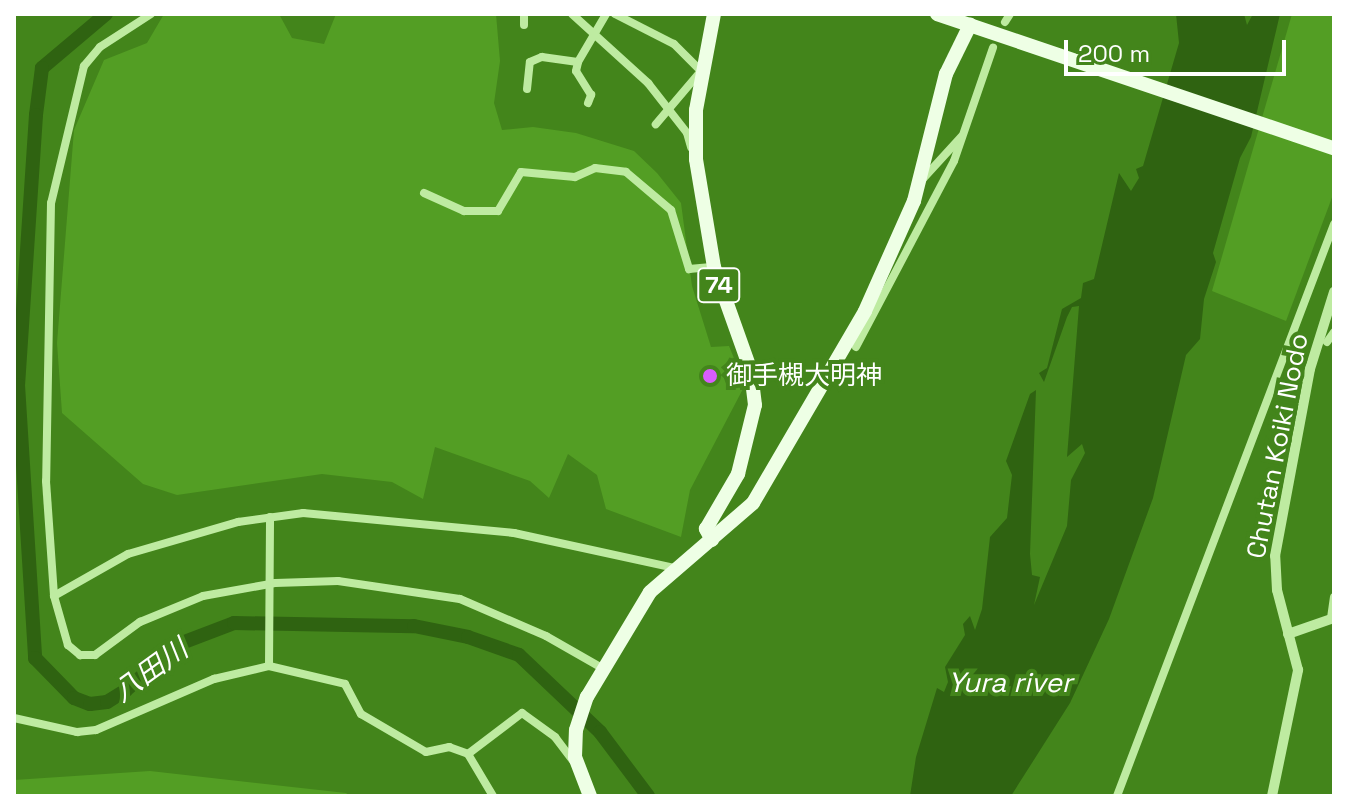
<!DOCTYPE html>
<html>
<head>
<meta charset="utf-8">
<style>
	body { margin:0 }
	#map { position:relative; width:1348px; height:810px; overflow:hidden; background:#43851b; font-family:"Space Grotesk","Noto Sans JP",sans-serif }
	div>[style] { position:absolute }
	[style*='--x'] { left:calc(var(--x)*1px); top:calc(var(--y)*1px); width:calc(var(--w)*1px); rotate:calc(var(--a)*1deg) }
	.green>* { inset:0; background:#539e24 }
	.water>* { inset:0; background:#2f6311 }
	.river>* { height:14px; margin:-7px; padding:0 7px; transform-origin:7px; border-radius:7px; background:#2f6311 }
	.minor>* { height:8px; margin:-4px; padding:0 4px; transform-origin:4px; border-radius:4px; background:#beeba1 }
	.tertiary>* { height:10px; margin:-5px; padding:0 5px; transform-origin:5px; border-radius:5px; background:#beeba1 }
	.primary>* { height:14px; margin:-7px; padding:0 7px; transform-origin:7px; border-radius:7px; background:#eeffe5 }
	.dots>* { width:22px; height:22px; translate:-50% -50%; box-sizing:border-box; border:4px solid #43851b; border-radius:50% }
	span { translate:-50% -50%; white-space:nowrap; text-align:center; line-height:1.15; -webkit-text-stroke:8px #43851b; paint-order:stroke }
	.shield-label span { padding:2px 6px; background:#43851b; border:2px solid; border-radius:6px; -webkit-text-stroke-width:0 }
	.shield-label { font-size:24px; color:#fff; font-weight:700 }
	.poi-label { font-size:26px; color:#fff }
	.left { translate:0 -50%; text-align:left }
	.street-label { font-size:26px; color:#fff }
	.water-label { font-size:28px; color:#fff; font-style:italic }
	.frame { position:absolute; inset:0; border:16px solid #fff; pointer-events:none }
	.scale { position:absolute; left:1064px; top:40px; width:222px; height:36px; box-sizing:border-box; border:4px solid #fff; border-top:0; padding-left:10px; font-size:24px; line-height:28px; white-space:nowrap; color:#fff; -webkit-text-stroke:6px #43851b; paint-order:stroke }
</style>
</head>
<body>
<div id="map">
	<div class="green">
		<div style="clip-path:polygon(164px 14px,279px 14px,292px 38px,324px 44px,336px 14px,496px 14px,500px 61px,494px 103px,502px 130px,533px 127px,576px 133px,634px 151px,657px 173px,681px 203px,692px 286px,711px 347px,729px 346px,745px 385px,690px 490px,681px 537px,606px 509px,597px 475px,568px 454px,549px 498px,530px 481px,435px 447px,423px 499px,392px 482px,322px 474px,177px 495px,143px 484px,62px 413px,57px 343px,74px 130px,104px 60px,147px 43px)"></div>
		<div style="clip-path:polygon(1292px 14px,1334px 14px,1334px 192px,1286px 321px,1212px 291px)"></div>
		<div style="clip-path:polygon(150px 771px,346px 793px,350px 796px,14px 796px,14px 780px)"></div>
	</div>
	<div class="water">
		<div style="clip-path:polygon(1176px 14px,1244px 14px,1247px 25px,1253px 14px,1280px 14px,1251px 137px,1240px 158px,1213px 253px,1216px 262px,1204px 299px,1200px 339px,1186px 355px,1153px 498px,1109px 619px,1070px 703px,1011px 796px,910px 796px,916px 757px,937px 688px,944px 692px,948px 682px,945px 667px,965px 635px,963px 624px,970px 616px,975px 630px,982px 609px,990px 537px,1007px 518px,1012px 475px,1006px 461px,1030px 394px,1036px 390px,1030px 554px,1032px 575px,1040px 577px,1034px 605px,1067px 526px,1071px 480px,1085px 453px,1082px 444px,1067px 457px,1079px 306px,1072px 307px,1067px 317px,1044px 382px,1039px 373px,1047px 368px,1062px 309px,1081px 298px,1083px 283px,1094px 279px,1119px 173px,1131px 191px,1139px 178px,1136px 169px,1143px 166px,1179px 43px)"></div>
	</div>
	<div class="river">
		<div style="--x:106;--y:14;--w:84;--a:139.8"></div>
		<div style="--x:42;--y:68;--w:47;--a:97.3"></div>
		<div style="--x:36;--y:115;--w:271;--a:93.8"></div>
		<div style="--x:18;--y:385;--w:274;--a:86.4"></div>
		<div style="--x:35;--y:658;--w:56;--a:45.7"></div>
		<div style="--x:74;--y:698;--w:17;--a:21"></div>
		<div style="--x:90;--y:704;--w:17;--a:-7"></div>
		<div style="--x:107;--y:702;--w:22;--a:-32"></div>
		<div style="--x:126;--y:690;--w:70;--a:-41"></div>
		<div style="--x:179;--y:644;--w:59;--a:-20.9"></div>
		<div style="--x:234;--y:623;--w:180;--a:1"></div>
		<div style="--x:414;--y:626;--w:55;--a:11.5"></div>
		<div style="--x:468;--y:637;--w:54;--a:19.4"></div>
		<div style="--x:519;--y:655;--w:112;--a:43.5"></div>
		<div style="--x:600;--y:732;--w:80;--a:53.1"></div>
	</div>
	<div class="minor">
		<div style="--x:151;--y:14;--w:61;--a:147.1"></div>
		<div style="--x:100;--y:47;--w:25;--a:130"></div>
		<div style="--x:84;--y:66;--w:141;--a:103.5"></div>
		<div style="--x:51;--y:203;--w:278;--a:91"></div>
		<div style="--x:46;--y:481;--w:115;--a:86"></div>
		<div style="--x:54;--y:596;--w:51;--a:74.1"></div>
		<div style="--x:68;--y:645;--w:16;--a:40"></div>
		<div style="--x:80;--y:655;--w:15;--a:0"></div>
		<div style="--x:95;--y:655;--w:56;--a:-36.3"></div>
		<div style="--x:140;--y:622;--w:68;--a:-22.4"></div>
		<div style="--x:203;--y:596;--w:73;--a:-10.2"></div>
		<div style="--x:275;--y:583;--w:63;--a:-1.8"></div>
		<div style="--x:338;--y:581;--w:123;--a:8.4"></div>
		<div style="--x:460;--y:599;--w:94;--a:23.3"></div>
		<div style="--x:546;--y:636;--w:64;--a:29.7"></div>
		<div style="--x:524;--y:14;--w:11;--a:90"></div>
		<div style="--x:572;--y:14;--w:103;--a:42.2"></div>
		<div style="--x:648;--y:83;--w:63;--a:52"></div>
		<div style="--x:687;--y:133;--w:15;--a:74"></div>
		<div style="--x:615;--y:14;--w:66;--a:27"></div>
		<div style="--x:674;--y:44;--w:38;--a:45"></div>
		<div style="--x:701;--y:71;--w:70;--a:130.3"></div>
		<div style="--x:1005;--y:22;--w:9;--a:-58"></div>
		<div style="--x:527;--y:89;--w:27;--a:-84"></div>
		<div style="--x:530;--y:62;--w:13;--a:-23"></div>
		<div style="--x:542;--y:57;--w:36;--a:8"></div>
		<div style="--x:588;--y:103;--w:9;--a:-69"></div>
		<div style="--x:591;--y:95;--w:28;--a:-122"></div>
		<div style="--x:576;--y:71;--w:9;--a:-77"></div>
		<div style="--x:578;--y:62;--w:56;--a:-59.7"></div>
		<div style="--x:920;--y:182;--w:62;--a:-47.6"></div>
		<div style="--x:424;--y:193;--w:44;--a:24.2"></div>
		<div style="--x:464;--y:211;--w:34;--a:0"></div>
		<div style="--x:498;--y:211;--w:45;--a:-59.5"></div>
		<div style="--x:521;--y:172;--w:54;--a:5.3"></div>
		<div style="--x:575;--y:177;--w:22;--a:-24"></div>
		<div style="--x:595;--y:168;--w:31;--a:7"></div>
		<div style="--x:626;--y:172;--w:59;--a:40.2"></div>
		<div style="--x:671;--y:210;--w:62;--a:73"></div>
		<div style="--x:689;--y:269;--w:25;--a:-5"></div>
		<div style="--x:1327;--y:342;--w:12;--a:-55"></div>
		<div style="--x:856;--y:347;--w:210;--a:-62.2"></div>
		<div style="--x:954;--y:161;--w:120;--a:-71"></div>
		<div style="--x:54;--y:596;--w:85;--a:-29.6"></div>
		<div style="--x:128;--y:554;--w:115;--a:-16.2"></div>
		<div style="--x:238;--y:522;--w:66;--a:-7.9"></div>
		<div style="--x:303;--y:513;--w:212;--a:5.4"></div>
		<div style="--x:514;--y:533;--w:165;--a:12.3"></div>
		<div style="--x:1331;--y:618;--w:21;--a:-82"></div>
		<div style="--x:269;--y:666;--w:149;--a:-89.6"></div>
		<div style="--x:14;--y:718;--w:65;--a:12.5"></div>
		<div style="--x:77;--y:732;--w:19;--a:-6"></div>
		<div style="--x:96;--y:730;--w:129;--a:-23.4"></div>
		<div style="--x:214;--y:679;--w:57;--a:-13.3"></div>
		<div style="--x:269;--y:666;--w:78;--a:13.3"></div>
		<div style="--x:345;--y:684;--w:34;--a:62"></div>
		<div style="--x:361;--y:714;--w:75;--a:30.3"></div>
		<div style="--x:426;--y:752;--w:24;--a:-12"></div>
		<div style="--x:449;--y:747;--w:20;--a:20"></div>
		<div style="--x:468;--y:754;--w:49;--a:59.2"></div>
		<div style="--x:468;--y:754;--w:68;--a:-37.2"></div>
		<div style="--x:522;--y:713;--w:41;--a:36"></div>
		<div style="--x:555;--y:737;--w:30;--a:53"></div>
		<div style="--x:1117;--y:796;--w:612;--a:-69.22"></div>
	</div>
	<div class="tertiary">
		<div style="--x:1288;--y:634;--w:49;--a:-19.2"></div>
		<div style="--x:1272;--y:796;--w:129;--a:-78.3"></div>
		<div style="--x:1298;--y:670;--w:83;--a:-104.7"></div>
		<div style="--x:1277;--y:590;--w:34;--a:-93"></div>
		<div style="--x:1275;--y:556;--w:190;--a:-79.4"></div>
		<div style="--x:1310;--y:369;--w:81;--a:-72.7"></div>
	</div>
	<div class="primary">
		<div style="--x:937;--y:14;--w:419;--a:18.7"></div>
		<div style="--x:712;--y:540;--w:13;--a:-119"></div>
		<div style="--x:706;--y:529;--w:64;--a:-59.8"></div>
		<div style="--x:738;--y:474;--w:71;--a:-76.2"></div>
		<div style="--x:755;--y:405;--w:34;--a:-97"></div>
		<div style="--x:751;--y:371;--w:110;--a:-109.6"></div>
		<div style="--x:714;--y:267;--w:109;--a:-99.5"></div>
		<div style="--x:696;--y:159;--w:49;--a:-90"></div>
		<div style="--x:696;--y:110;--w:98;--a:-79.4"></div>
		<div style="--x:590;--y:796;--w:42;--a:-111"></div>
		<div style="--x:575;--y:757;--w:27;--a:-88"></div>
		<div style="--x:576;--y:730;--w:35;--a:-72"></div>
		<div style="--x:587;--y:697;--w:122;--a:-59"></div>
		<div style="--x:650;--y:592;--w:136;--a:-40.8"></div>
		<div style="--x:753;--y:503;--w:222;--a:-59.7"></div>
		<div style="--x:865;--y:311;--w:120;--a:-66"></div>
		<div style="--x:914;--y:201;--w:131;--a:-75.9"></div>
		<div style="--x:946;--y:74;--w:55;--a:-63.9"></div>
	</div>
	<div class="dots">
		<div style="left:710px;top:376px;background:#d85dfd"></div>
	</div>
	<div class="shield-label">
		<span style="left:719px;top:285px">74</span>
	</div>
	<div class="poi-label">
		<span class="left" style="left:726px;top:376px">御手槻大明神</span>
	</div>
	<div class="street-label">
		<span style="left:1278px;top:446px;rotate:-79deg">Chutan Koiki Nodo</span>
	</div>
	<div class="water-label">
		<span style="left:150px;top:670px;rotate:-36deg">八田川</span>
		<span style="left:1010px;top:682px">Yura river</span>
	</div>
	<div class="frame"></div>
	<div class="scale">200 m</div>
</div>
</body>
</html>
